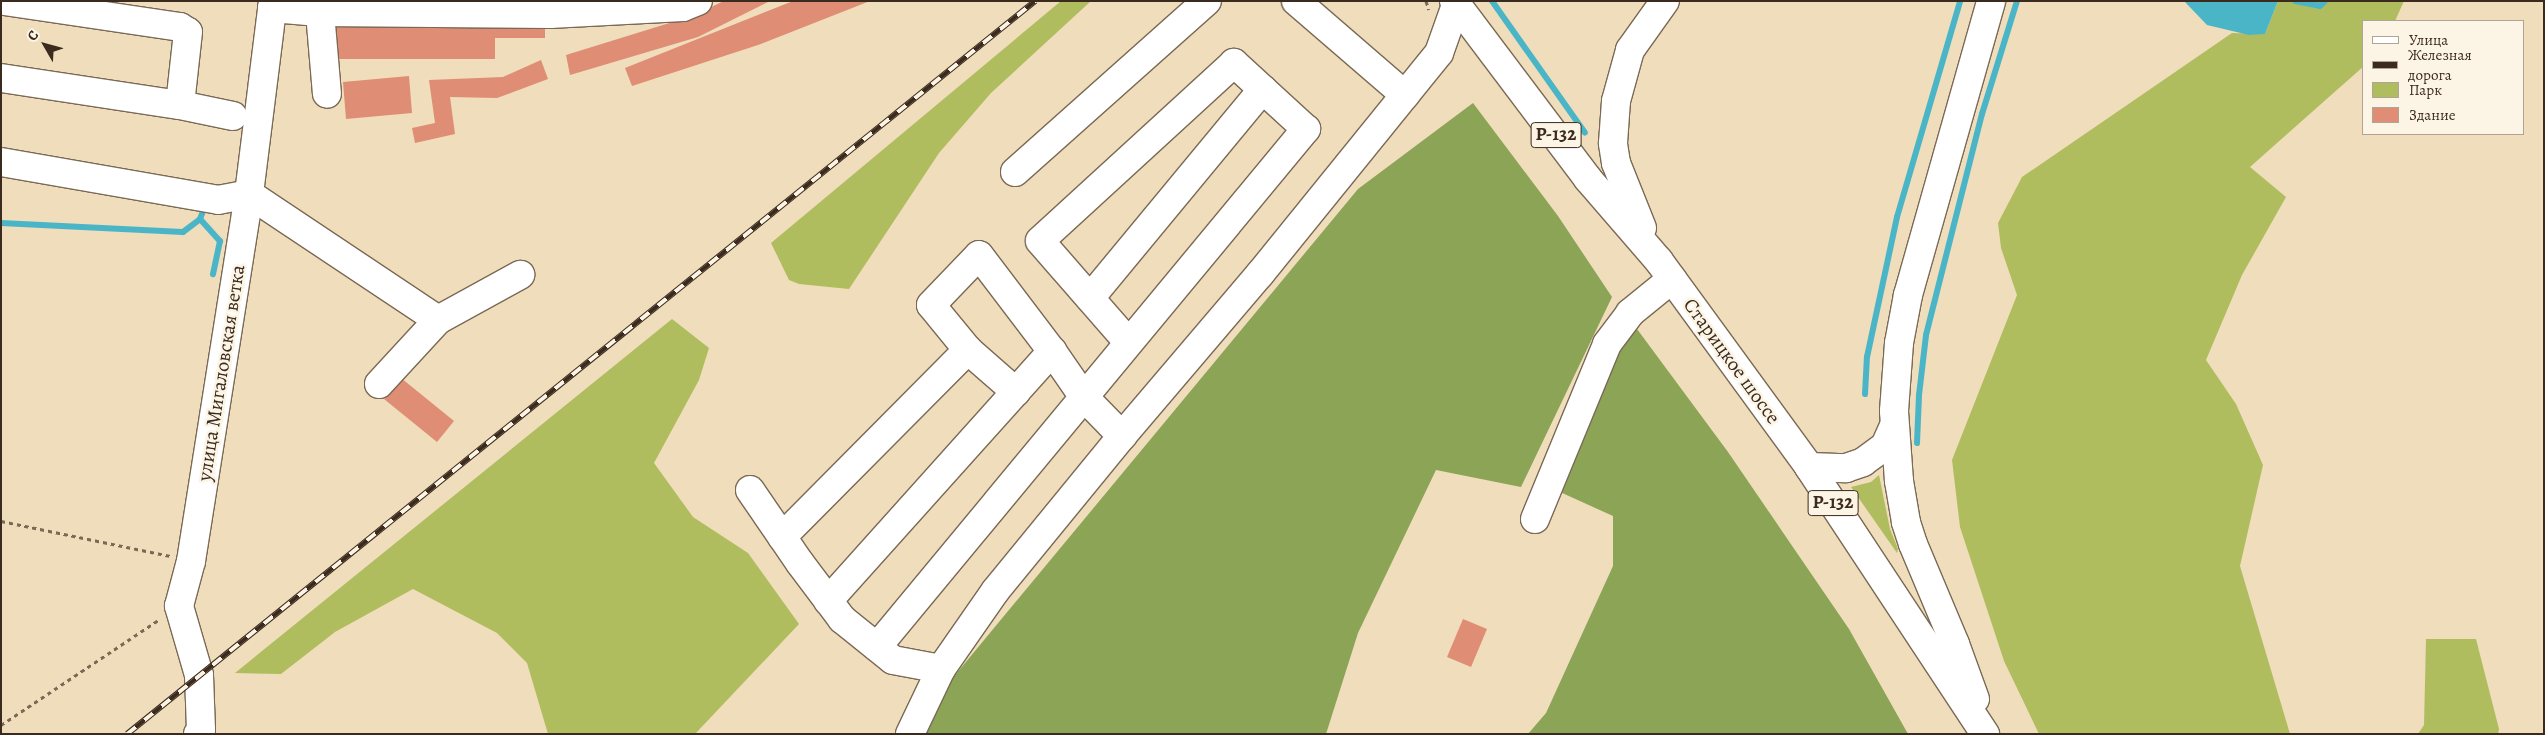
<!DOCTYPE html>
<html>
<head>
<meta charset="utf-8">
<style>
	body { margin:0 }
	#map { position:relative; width:2545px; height:735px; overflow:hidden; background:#efddbb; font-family:Alegreya,serif }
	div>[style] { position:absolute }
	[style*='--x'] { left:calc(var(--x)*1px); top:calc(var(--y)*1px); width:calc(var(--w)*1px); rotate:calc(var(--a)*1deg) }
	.green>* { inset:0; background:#b0bd5f }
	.forest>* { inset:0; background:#8ca456 }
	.water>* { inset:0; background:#4bb5c8 }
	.stream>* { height:6px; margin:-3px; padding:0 3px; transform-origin:3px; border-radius:3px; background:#4bb5c8 }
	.building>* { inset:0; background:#df8d74 }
	.path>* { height:3px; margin-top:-1.5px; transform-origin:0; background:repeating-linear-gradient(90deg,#7a6955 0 4px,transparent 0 8px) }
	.roads { filter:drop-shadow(1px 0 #7a6955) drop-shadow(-1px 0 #7a6955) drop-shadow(0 1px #7a6955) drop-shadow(0 -1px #7a6955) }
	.minor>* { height:28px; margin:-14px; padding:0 14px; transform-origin:14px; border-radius:14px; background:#fff }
	.major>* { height:28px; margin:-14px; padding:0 14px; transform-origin:14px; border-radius:14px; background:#fff }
	.rail>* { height:5.5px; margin-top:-2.75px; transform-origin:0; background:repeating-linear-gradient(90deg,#fcf5e5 0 11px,#3b2a1e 0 22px); box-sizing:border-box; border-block:1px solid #3b2a1e }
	span { translate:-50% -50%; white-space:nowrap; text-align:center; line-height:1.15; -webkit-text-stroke:5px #fcf5e5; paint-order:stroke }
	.shield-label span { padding:1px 4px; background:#fcf5e5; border:1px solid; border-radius:4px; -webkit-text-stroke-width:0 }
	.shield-label { font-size:19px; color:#3b2a1e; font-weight:700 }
	.street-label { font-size:20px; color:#3b2a1e }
	.frame { position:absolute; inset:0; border:2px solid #3b2a1e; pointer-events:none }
	.legend { position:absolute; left:2362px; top:20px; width:162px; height:115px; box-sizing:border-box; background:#fcf5e5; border:1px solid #afa495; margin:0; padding:6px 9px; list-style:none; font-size:15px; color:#3b2a1e }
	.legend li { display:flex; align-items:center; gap:10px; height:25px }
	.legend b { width:25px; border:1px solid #afa495 }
	.north { position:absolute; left:20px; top:20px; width:50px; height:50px; -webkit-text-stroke:4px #fcf5e5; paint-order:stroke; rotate:308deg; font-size:14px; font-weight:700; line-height:20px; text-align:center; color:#3b2a1e }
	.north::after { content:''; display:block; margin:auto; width:18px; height:22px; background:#3b2a1e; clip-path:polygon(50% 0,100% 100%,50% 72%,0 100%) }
</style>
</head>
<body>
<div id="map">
	<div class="green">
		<div style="clip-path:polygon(1061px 1px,1091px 1px,991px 93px,939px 153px,849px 289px,799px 284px,789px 280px,771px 243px)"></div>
		<div style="clip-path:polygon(2278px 1px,2404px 1px,2395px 21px,2364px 21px,2364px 66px,2250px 167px,2286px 197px,2242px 275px,2206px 360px,2236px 404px,2263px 465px,2240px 566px,2290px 734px,2039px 734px,2004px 661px,1960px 527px,1952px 460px,2017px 295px,2001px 248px,1998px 223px,2022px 177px,2232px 33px,2265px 34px)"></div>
		<div style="clip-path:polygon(672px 319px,709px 348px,699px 380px,654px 463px,693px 517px,748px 553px,799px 624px,695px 734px,548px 734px,527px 663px,497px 633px,413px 589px,335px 632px,281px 674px,235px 673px)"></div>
		<div style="clip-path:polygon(1879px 475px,1890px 529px,1898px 549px,1897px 553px,1851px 487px,1871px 482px)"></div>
		<div style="clip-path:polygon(2426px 639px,2476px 639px,2499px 729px,2498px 734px,2418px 734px,2424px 725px)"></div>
	</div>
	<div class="forest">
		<div style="clip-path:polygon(1473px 103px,1558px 216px,1612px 297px,1521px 487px,1436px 470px,1358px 633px,1326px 734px,923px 734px,941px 692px,1358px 189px)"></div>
		<div style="clip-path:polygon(1637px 329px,1728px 452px,1849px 629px,1908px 734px,1528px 734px,1546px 713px,1613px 566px,1613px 516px,1560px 492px,1615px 344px)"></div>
	</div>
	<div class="water">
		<div style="clip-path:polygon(2184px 1px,2278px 1px,2265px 34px,2249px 35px,2207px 25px)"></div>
	</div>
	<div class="stream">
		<div style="--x:1492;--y:1;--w:161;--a:54.8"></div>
		<div style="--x:2295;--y:1;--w:25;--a:11"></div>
		<div style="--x:2320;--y:6;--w:7;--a:-45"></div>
		<div style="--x:200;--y:219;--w:30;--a:48"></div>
		<div style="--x:220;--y:241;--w:34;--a:102"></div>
		<div style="--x:1;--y:223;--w:182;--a:2.8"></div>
		<div style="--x:183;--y:232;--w:21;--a:-37"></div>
		<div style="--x:200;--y:219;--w:9;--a:-69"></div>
		<div style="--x:1865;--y:394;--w:37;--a:-87"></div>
		<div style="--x:1867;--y:357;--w:143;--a:-77.9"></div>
		<div style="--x:1897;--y:217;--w:225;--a:-73.7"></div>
		<div style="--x:1917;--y:443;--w:48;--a:-87.6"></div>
		<div style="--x:1919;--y:395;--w:60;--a:-83.3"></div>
		<div style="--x:1926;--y:335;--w:228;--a:-75.8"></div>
		<div style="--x:1982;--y:114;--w:118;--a:-72.8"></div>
	</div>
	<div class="building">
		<div style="clip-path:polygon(724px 1px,770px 1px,698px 37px,570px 75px,566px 55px,692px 16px)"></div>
		<div style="clip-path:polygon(793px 1px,870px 1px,758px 45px,632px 86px,625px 68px)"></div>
		<div style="clip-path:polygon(331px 16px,545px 16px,545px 38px,495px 38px,495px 59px,331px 59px)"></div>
		<div style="clip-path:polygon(541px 60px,548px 79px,497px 98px,450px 97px,455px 134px,415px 143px,412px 128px,435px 123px,429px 80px,503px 77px)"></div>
		<div style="clip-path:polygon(409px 76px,412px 113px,346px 119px,343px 82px)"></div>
		<div style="clip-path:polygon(401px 378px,454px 421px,437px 442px,384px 399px)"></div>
		<div style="clip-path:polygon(1463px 619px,1487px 629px,1471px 667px,1447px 657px)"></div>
	</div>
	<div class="path">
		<div style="--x:1426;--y:1;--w:9;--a:72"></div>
		<div style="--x:1;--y:521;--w:173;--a:11.7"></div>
		<div style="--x:1;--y:725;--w:191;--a:-33.7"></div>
	</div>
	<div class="roads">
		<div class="minor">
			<div style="--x:4;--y:1;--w:178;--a:8.4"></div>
			<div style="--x:180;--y:27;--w:9;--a:32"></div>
			<div style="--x:188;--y:32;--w:73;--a:96.3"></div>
			<div style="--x:319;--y:1;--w:93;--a:85.1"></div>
			<div style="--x:1296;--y:1;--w:144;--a:40.8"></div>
			<div style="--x:272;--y:8;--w:47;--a:4.9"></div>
			<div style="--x:319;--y:12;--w:231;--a:0.5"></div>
			<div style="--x:550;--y:14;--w:133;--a:-3"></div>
			<div style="--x:683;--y:7;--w:16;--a:-22"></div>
			<div style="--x:1;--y:78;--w:181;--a:8.6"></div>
			<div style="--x:180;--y:105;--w:54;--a:11.7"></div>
			<div style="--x:1;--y:162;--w:220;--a:9.9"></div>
			<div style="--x:218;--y:200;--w:32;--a:-11"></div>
			<div style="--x:249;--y:194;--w:227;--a:33.7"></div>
			<div style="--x:438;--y:320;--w:94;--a:-28.8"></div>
			<div style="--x:1015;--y:172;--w:257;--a:-41.7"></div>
			<div style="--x:1090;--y:298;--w:271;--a:-50.4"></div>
			<div style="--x:379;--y:384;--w:87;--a:-47.3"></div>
			<div style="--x:1016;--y:392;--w:64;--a:-138.8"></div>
			<div style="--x:968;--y:350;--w:58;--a:-129.4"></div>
			<div style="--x:931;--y:305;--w:69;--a:-46.2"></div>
			<div style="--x:979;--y:255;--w:121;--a:52.8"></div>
			<div style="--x:1052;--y:351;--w:55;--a:55.4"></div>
			<div style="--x:1083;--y:396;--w:56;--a:45.7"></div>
			<div style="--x:750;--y:490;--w:88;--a:55.6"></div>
			<div style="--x:800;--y:563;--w:70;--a:53.1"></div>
			<div style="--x:842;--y:619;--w:65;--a:38.8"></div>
			<div style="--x:893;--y:660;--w:49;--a:10.6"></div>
			<div style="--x:1535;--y:519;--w:189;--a:-67.6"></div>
			<div style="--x:1607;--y:344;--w:39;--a:-53"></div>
			<div style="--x:1630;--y:313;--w:54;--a:-39"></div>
			<div style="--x:782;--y:537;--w:264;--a:-45.2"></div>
			<div style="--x:828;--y:601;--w:336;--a:-48.1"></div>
			<div style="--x:877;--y:647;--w:673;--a:-50.37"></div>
			<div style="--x:1306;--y:129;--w:98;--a:-137.5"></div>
			<div style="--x:1234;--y:63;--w:263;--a:137.5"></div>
			<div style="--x:1040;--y:241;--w:134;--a:48.9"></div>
			<div style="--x:198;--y:734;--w:5;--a:-53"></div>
			<div style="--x:201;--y:730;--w:55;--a:-92.1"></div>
			<div style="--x:199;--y:675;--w:72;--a:-106.2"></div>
			<div style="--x:179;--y:606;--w:47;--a:-75.1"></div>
			<div style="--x:191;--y:561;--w:372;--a:-81"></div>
			<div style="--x:249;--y:194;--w:194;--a:-82.9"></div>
			<div style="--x:910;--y:734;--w:72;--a:-64.5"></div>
			<div style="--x:941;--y:669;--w:96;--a:-55.2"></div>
			<div style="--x:996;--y:590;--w:199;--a:-50.7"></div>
			<div style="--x:1122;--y:436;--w:213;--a:-49.6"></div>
			<div style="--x:1260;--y:274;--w:284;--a:-51"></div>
			<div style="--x:1439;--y:53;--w:51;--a:-70.5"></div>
		</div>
		<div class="major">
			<div style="--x:1454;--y:1;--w:223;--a:53"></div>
			<div style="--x:1588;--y:179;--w:108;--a:49.1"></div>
			<div style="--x:1659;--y:261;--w:255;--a:53.9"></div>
			<div style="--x:1809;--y:467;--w:320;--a:56.6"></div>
			<div style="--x:1642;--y:228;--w:70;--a:-111.8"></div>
			<div style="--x:1616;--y:163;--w:20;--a:-99"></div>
			<div style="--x:1613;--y:143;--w:42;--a:-85.9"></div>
			<div style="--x:1616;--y:101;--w:53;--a:-74.6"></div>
			<div style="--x:1630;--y:50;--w:60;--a:-54.5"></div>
			<div style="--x:1809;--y:467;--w:37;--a:2"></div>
			<div style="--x:1846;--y:468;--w:18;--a:-19"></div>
			<div style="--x:1863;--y:462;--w:27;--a:-36"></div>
			<div style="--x:1885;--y:446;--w:20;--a:-66"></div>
			<div style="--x:1975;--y:699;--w:59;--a:-110"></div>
			<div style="--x:1955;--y:644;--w:108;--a:-112.8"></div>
			<div style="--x:1913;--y:544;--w:23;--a:-108"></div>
			<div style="--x:1906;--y:522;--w:42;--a:-99.7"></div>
			<div style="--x:1899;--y:481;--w:70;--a:-94.1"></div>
			<div style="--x:1894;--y:411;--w:68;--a:-85.8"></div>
			<div style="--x:1899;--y:343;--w:49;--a:-79.4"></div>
			<div style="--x:1908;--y:295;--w:305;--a:-74.2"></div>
		</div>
	</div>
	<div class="rail">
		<div style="--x:127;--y:734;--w:1167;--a:-38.91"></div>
	</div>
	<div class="shield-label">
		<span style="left:1556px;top:135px">Р-132</span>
		<span style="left:1833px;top:503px">Р-132</span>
	</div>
	<div class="street-label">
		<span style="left:1732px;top:361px;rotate:54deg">Старицкое шоссе</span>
		<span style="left:221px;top:373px;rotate:-81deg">улица Мигаловская ветка</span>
	</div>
	<div class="frame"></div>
	<ul class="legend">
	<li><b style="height:6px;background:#fff"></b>Улица</li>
	<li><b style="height:6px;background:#3b2a1e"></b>Железная дорога</li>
	<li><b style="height:14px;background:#b0bd5f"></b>Парк</li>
	<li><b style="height:14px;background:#df8d74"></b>Здание</li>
	</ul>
	<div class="north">С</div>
</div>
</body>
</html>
